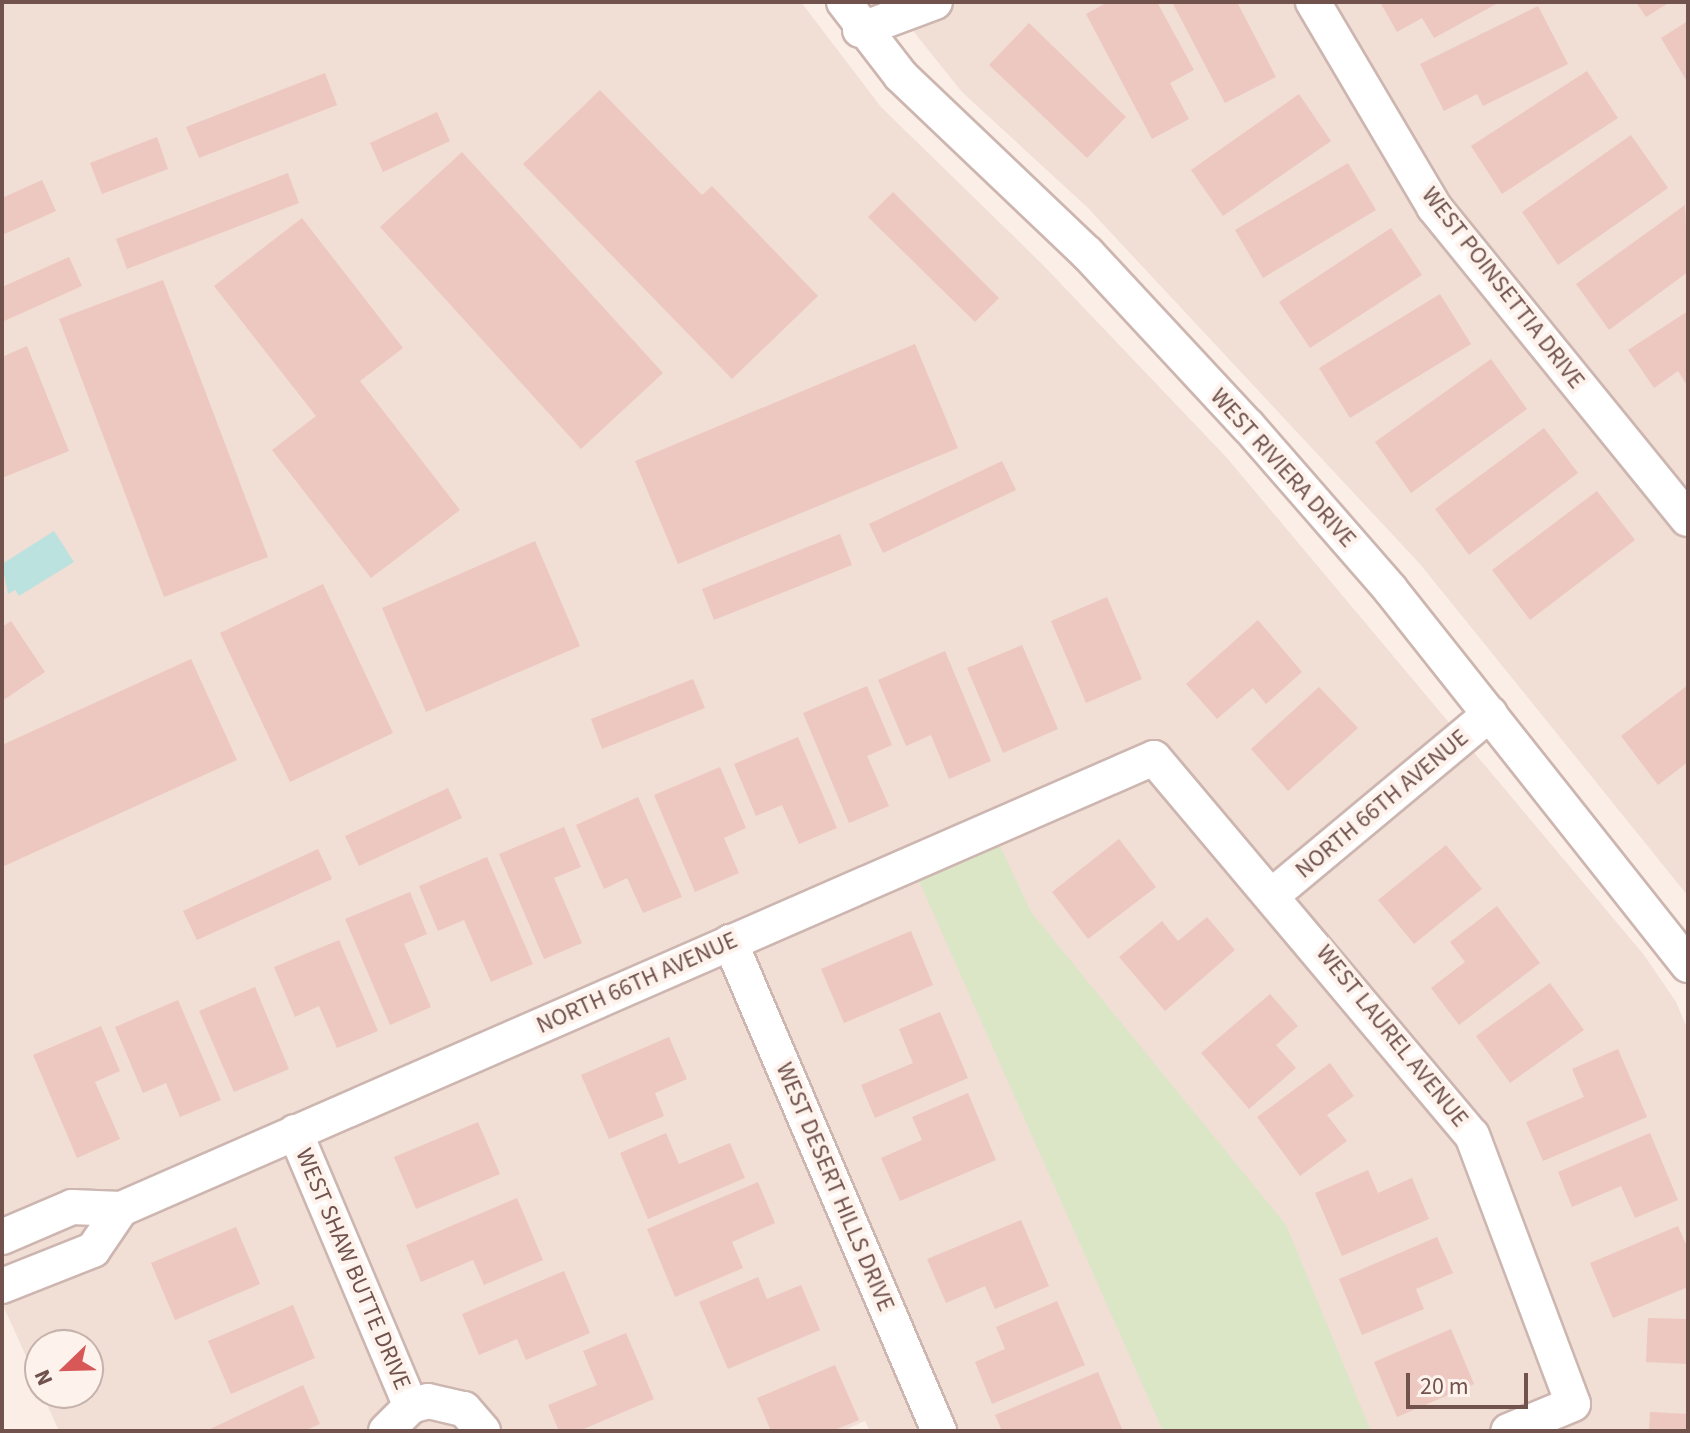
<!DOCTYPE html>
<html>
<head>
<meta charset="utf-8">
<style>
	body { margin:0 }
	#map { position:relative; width:1690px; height:1433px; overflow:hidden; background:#faeee6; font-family:"Source Sans 3",sans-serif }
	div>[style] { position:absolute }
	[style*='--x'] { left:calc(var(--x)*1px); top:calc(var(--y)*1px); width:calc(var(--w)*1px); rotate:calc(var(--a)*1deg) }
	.residential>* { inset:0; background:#f1ded5 }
	.green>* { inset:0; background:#dae6c6 }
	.water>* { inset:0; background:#bce2df }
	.building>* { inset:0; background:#edc8c0 }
	.roads { filter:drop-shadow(2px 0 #cdb6b0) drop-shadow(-2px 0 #cdb6b0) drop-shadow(0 2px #cdb6b0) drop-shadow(0 -2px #cdb6b0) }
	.minor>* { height:34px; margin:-17px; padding:0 17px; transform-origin:17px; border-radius:17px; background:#fff }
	span { translate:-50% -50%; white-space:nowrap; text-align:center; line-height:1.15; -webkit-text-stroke:8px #fdf2ec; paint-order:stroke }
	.street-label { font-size:24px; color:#71524d }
	.frame { position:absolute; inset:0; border:4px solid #71524d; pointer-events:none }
	.north { position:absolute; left:24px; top:1329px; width:80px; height:80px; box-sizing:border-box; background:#fdf2ec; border:2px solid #c5b2ac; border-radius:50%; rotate:247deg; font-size:22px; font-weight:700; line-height:32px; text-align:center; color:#71524d }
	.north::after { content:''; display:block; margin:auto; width:28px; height:36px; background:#d85757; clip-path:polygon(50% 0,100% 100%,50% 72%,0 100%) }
	.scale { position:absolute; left:1406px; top:1373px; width:122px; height:36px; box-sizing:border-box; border:4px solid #71524d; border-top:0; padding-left:10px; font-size:24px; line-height:28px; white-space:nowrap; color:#71524d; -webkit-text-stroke:6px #fdf2ec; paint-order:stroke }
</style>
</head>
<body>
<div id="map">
	<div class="residential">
		<div style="clip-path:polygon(2px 2px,801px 2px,881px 107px,1043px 265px,1227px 458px,1644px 955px,1676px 1002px,1688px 1030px,1688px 1431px,870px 1431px,865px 1421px,842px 1431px,59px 1431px,42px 1393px,88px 1393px,88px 1345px,40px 1345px,40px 1387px,2px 1303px)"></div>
		<div style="clip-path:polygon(890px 2px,1688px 2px,1688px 896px,1420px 564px,1087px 207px,962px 92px)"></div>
	</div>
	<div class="green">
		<div style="clip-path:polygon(992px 829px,1031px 912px,1286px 1225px,1371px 1431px,1163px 1431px,911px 863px)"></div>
	</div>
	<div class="water">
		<div style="clip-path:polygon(54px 531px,74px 562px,19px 596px,15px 590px,8px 594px,2px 564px)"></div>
	</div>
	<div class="building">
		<div style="clip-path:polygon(1108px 2px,1157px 2px,1194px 70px,1170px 83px,1189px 119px,1152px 139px,1086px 14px)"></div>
		<div style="clip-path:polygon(1172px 2px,1237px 2px,1276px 77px,1225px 103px)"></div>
		<div style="clip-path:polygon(1380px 2px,1500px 2px,1434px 38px,1422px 18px,1397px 32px)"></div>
		<div style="clip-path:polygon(1636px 2px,1670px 2px,1646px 17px)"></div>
		<div style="clip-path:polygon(1538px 6px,1568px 64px,1483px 106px,1477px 94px,1444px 111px,1420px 64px)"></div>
		<div style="clip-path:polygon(1688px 21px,1688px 83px,1661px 38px)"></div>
		<div style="clip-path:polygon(1029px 23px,1126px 117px,1087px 158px,989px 65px)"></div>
		<div style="clip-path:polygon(1587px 71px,1618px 118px,1502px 194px,1471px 146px)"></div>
		<div style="clip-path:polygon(325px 73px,337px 105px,199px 158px,186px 127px)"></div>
		<div style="clip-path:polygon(600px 90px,702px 195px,712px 186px,818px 296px,732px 379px,523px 164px)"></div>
		<div style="clip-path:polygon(1299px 94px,1331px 141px,1223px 216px,1191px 170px)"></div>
		<div style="clip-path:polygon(437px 112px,450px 141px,383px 172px,370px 143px)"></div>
		<div style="clip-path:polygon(1631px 135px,1668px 188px,1558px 265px,1522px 212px)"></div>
		<div style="clip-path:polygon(157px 137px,168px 169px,102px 194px,90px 163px)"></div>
		<div style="clip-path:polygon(462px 152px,663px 373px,581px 449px,380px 227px)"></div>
		<div style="clip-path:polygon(1348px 163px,1376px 210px,1263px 278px,1235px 230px)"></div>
		<div style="clip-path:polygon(288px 173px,299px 203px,127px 269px,116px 239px)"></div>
		<div style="clip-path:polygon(42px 180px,56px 211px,2px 235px,2px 198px)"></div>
		<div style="clip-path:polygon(893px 192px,999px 298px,975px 322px,868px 217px)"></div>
		<div style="clip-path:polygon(1685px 205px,1688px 272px,1609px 330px,1576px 284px)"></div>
		<div style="clip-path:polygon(302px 218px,403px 348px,360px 381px,460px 510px,371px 578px,272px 450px,316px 416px,214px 286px)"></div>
		<div style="clip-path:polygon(1391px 228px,1422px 275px,1310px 348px,1279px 302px)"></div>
		<div style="clip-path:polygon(69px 257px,82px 286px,2px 322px,2px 287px)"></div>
		<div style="clip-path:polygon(163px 280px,268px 557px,164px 597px,59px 319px)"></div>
		<div style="clip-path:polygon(1440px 294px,1471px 344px,1350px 418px,1319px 368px)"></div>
		<div style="clip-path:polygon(1688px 311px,1688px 387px,1678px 371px,1654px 388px,1628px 350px)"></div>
		<div style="clip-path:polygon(915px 344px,958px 448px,678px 564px,635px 461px)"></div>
		<div style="clip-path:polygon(27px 346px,69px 451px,2px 478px,2px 357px)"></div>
		<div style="clip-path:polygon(1491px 359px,1527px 409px,1411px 493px,1375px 442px)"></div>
		<div style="clip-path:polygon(1544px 428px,1578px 473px,1469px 555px,1435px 509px)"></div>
		<div style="clip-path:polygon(1002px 461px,1016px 490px,883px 553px,869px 524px)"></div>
		<div style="clip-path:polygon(1597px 491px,1635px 540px,1530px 620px,1492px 570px)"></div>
		<div style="clip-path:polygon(840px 534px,852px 565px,714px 620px,702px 589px)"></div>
		<div style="clip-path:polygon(535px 541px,580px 646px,426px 712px,382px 608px)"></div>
		<div style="clip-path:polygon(323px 584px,393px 733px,290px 782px,220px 633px)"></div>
		<div style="clip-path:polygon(1107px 597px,1142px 679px,1086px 703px,1051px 621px)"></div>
		<div style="clip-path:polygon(1258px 620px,1302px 672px,1266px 704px,1253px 688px,1217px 719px,1186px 684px)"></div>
		<div style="clip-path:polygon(11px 621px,45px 672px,2px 701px,2px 627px)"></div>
		<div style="clip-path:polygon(1022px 645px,1058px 729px,1003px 753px,967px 668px)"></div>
		<div style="clip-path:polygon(945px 651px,991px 761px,949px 779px,931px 735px,906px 746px,878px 680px)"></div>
		<div style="clip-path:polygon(191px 659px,237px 760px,2px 867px,2px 745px)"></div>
		<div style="clip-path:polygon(693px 679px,705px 708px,602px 749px,591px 719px)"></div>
		<div style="clip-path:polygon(1688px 685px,1688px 762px,1658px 785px,1621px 736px)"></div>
		<div style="clip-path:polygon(867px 686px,892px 745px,867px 756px,889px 806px,849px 823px,803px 713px)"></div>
		<div style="clip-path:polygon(1319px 687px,1358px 728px,1288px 791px,1251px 749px)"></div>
		<div style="clip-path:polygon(798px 737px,837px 828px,799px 844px,782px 805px,756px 816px,734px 764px)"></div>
		<div style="clip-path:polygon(720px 767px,746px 828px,724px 838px,739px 873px,695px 892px,654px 795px)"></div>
		<div style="clip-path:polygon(448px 788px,462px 818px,359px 866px,345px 836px)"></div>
		<div style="clip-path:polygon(638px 797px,682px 897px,643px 913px,627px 878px,604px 889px,576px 825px)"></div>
		<div style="clip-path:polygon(564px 827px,581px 867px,554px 878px,582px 943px,544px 959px,499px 854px)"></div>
		<div style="clip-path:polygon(1119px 839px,1156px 887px,1088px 939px,1052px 892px)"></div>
		<div style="clip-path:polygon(1446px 845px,1482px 889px,1414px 944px,1378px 900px)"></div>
		<div style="clip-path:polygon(318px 849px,332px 879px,197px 940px,183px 911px)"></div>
		<div style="clip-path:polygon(487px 857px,533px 964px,491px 982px,464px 920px,438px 931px,419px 886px)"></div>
		<div style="clip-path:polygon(410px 892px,427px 934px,404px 944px,431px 1007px,390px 1025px,345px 919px)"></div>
		<div style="clip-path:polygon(1497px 906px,1540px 963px,1459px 1025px,1431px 988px,1465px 962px,1450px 942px)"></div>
		<div style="clip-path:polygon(1207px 917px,1235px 950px,1165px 1011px,1119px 957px,1162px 921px,1178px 941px)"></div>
		<div style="clip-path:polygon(911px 931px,933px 985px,844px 1023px,821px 969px)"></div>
		<div style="clip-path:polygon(339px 940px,378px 1031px,337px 1048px,319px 1006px,295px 1017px,274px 967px)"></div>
		<div style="clip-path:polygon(1550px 983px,1584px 1030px,1510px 1083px,1476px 1036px)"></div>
		<div style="clip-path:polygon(255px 987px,289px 1069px,234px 1092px,199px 1011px)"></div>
		<div style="clip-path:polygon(1270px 994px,1298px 1026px,1276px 1045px,1296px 1068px,1249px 1109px,1201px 1053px)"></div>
		<div style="clip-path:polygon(178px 1000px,221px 1100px,180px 1117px,166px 1083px,143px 1093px,115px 1027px)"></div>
		<div style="clip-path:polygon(940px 1012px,968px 1078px,875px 1118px,861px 1085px,913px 1063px,899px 1029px)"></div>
		<div style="clip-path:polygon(101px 1026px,120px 1071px,95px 1082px,120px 1139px,77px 1158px,33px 1055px)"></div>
		<div style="clip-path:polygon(669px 1037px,687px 1079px,655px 1093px,664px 1116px,609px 1139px,581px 1075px)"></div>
		<div style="clip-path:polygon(1618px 1049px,1647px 1117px,1543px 1161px,1526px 1122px,1584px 1097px,1572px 1069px)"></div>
		<div style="clip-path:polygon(1330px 1063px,1354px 1096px,1327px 1115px,1347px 1141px,1300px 1176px,1257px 1117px)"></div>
		<div style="clip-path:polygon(968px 1093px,996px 1160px,900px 1201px,881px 1158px,922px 1140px,912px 1117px)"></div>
		<div style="clip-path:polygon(478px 1122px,500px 1174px,416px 1209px,394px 1157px)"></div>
		<div style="clip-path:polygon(666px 1133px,679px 1164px,730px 1143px,745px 1178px,648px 1219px,620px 1153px)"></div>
		<div style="clip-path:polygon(1650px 1133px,1678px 1200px,1635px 1218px,1621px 1186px,1572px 1207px,1558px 1172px)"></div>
		<div style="clip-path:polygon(1368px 1170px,1378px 1193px,1412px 1178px,1429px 1219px,1342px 1256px,1315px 1193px)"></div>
		<div style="clip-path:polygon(758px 1182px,775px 1223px,732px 1242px,743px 1268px,675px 1297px,647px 1229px)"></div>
		<div style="clip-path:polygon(517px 1198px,543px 1260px,484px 1285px,473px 1260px,421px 1282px,406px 1245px)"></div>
		<div style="clip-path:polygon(1021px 1220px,1049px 1286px,995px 1309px,985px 1286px,946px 1303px,927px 1259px)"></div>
		<div style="clip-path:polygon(1678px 1226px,1688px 1249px,1688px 1287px,1613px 1318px,1590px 1263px)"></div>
		<div style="clip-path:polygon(236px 1227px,260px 1284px,175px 1320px,151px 1263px)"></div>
		<div style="clip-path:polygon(1437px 1237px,1453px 1273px,1416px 1289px,1424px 1309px,1362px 1335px,1339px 1279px)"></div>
		<div style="clip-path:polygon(564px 1271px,590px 1333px,526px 1360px,517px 1339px,479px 1355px,462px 1314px)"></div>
		<div style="clip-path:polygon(758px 1277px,767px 1299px,801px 1285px,820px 1330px,728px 1369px,699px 1302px)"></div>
		<div style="clip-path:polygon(1057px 1301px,1085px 1365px,992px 1404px,975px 1362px,1005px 1349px,996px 1327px)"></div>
		<div style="clip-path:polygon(293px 1305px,315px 1358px,231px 1394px,208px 1341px)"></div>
		<div style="clip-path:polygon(1648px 1318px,1688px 1319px,1688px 1364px,1646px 1362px)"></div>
		<div style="clip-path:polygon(1451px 1329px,1474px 1384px,1397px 1417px,1374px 1362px)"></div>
		<div style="clip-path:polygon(626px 1333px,654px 1399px,579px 1431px,559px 1431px,548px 1405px,597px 1385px,583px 1351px)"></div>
		<div style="clip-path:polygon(835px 1365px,859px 1420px,832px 1431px,771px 1431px,757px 1398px)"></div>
		<div style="clip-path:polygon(1098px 1372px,1123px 1431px,1002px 1431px,995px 1415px)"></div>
		<div style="clip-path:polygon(303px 1385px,320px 1424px,304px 1431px,206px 1431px)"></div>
		<div style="clip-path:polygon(1650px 1412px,1688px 1414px,1688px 1431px,1649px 1431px)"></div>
	</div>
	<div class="roads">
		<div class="minor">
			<div style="--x:844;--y:2;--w:93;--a:52.4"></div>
			<div style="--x:901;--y:76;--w:257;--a:43.6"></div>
			<div style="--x:1087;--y:253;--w:236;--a:47.1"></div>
			<div style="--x:1248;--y:426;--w:216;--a:48.9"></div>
			<div style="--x:1390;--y:589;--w:480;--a:51.6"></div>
			<div style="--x:1313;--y:2;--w:238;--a:59.4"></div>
			<div style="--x:1434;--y:207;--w:402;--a:50.9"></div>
			<div style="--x:860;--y:30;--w:80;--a:-20.5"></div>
			<div style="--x:1275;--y:893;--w:280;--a:-39.8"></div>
			<div style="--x:730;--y:942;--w:532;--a:66.86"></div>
			<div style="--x:295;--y:1132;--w:298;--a:67.1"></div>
			<div style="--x:2;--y:1237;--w:76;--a:-23.2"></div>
			<div style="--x:72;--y:1207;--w:49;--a:2.3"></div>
			<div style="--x:121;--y:1209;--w:1127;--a:-23.59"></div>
			<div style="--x:1154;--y:758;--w:493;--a:49.9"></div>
			<div style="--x:1472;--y:1135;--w:287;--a:69.4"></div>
			<div style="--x:1573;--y:1404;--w:70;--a:157.4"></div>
			<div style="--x:2;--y:1286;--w:98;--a:-21.6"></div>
			<div style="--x:93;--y:1250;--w:50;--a:-55.7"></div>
			<div style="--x:386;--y:1431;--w:35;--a:-45"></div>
			<div style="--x:411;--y:1406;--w:18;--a:-16"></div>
			<div style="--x:428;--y:1401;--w:37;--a:13"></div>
			<div style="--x:464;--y:1409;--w:29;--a:49"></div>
		</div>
	</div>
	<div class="street-label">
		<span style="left:1503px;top:288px;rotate:52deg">WEST POINSETTIA DRIVE</span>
		<span style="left:1283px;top:468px;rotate:48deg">WEST RIVIERA DRIVE</span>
		<span style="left:1382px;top:804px;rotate:-40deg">NORTH 66TH AVENUE</span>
		<span style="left:637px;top:983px;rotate:-24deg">NORTH 66TH AVENUE</span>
		<span style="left:1392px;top:1036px;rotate:51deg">WEST LAUREL AVENUE</span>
		<span style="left:835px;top:1187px;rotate:67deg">WEST DESERT HILLS DRIVE</span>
		<span style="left:353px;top:1269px;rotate:67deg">WEST SHAW BUTTE DRIVE</span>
	</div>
	<div class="frame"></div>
	<div class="north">N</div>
	<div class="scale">20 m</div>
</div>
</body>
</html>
